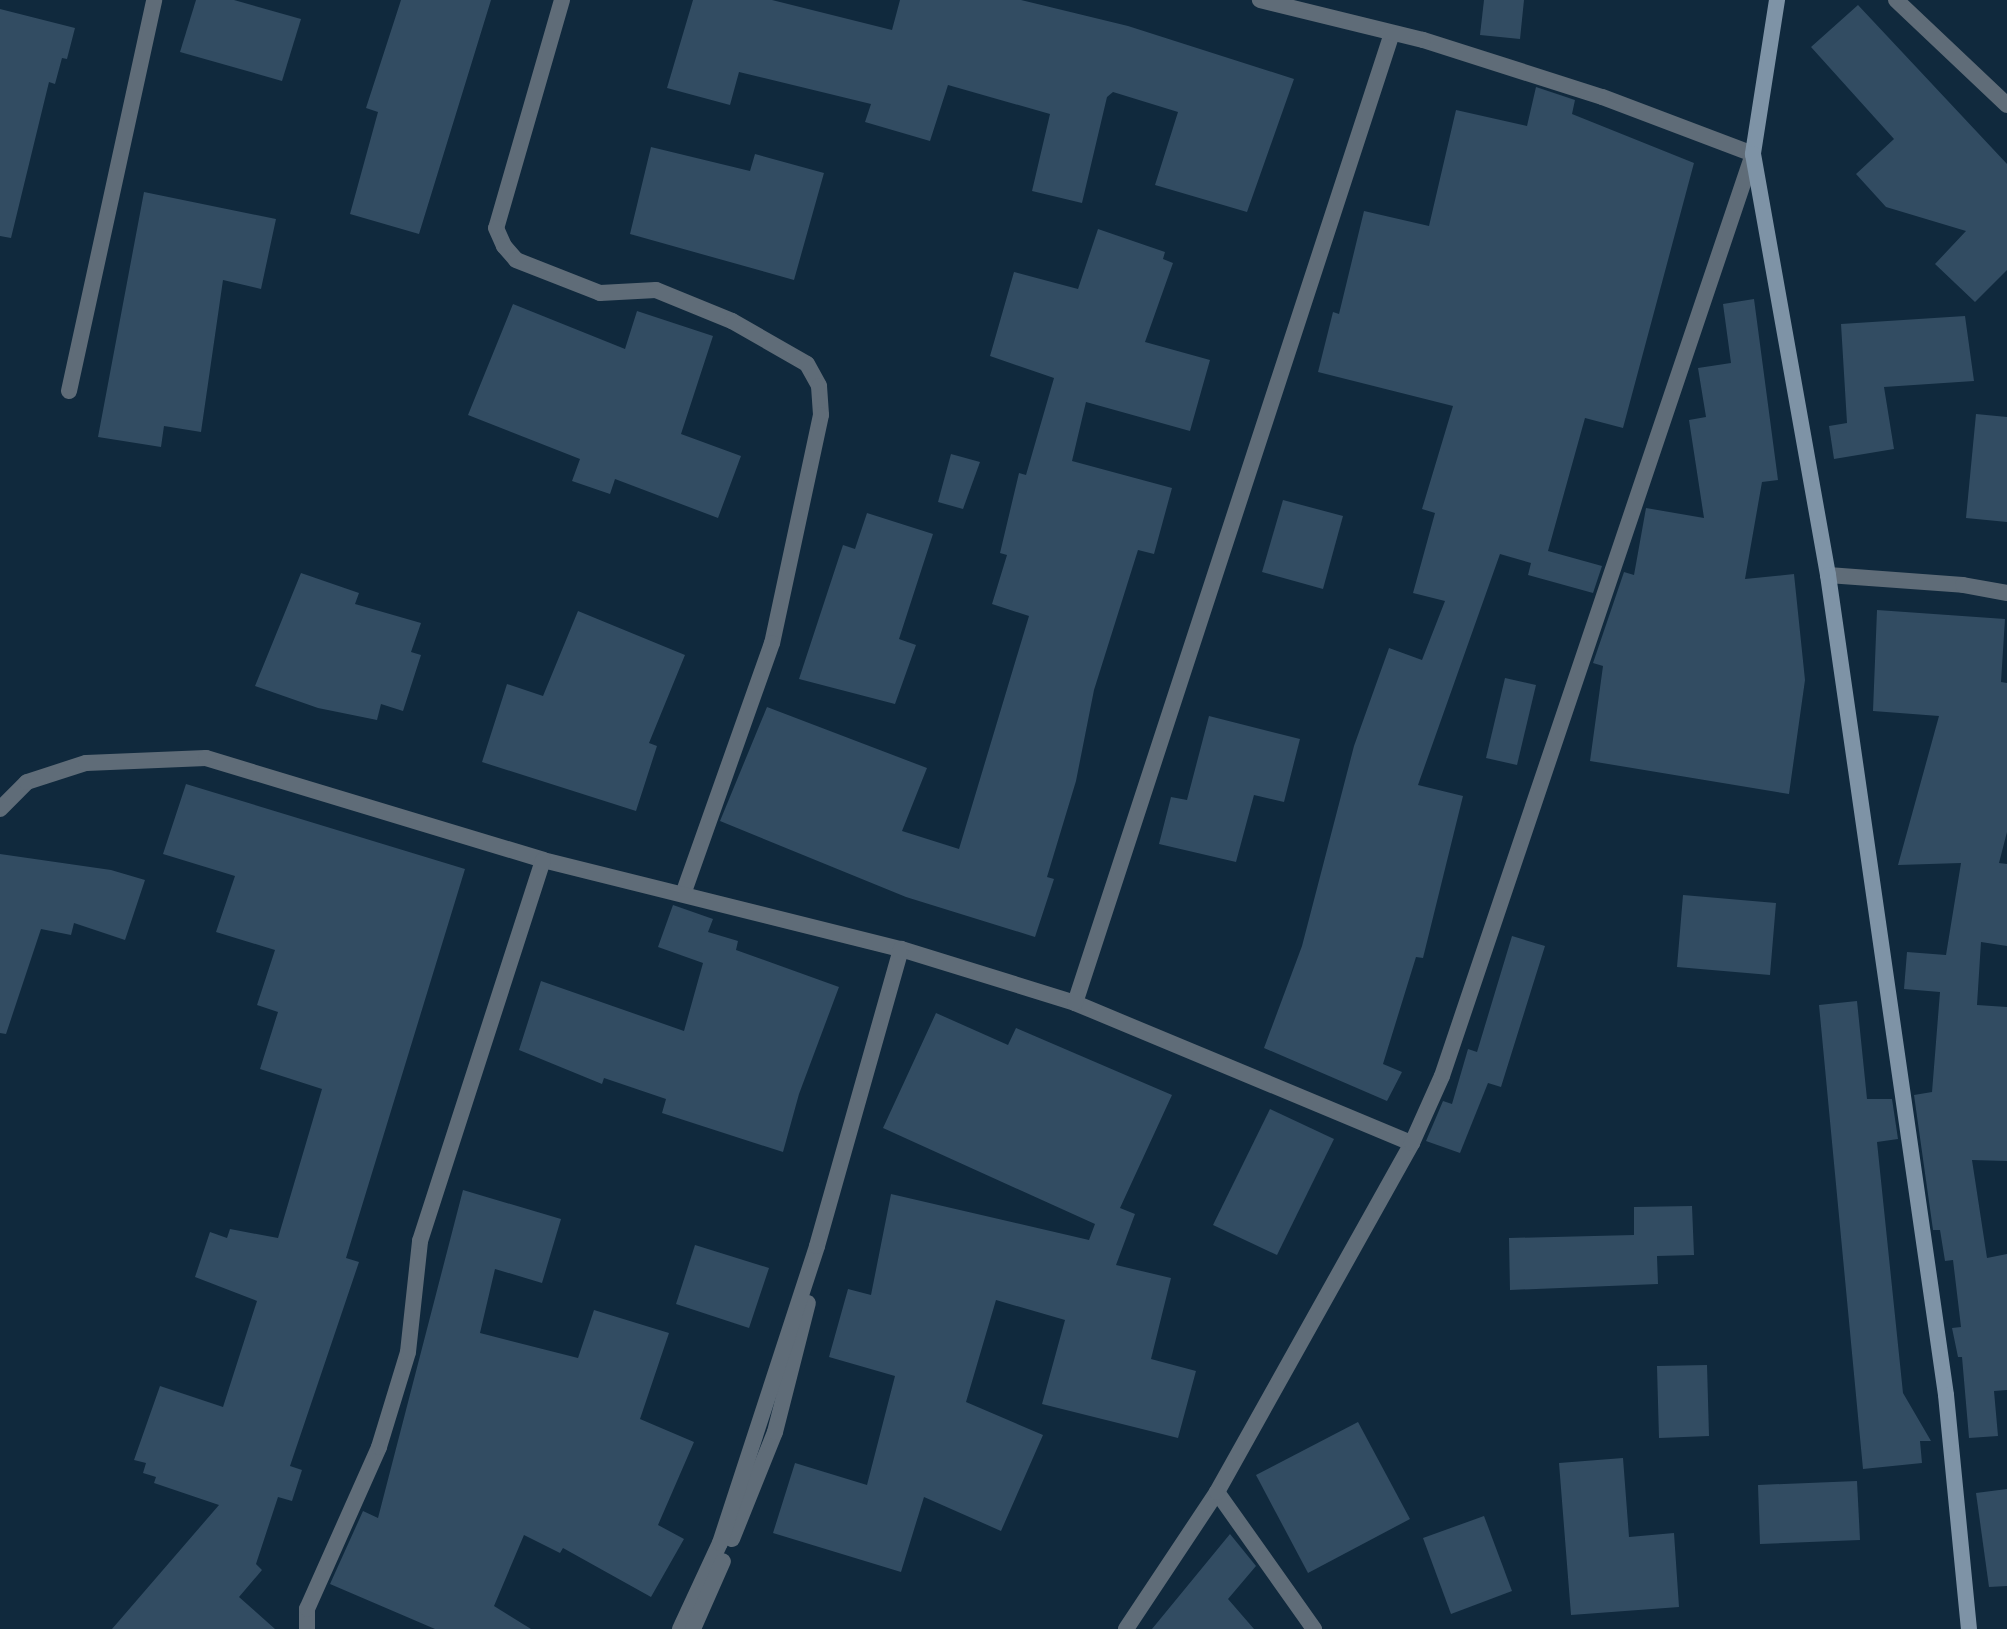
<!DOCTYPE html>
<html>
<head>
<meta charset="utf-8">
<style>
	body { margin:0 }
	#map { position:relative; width:2007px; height:1629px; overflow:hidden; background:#10293d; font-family:Cabin,sans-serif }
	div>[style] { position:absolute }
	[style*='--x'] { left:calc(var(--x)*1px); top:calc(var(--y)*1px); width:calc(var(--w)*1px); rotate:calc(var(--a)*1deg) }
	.building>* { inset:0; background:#324c62 }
	.street>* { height:16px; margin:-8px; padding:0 8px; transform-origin:8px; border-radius:8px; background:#5f6c78 }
	.secondary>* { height:16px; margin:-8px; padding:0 8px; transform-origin:8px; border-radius:8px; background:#7e93a6 }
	span { translate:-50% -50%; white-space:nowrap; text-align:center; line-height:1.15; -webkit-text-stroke:6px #10293d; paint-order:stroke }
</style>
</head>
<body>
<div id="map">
	<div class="building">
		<div style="clip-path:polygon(196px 0,234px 0,301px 19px,282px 81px,180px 52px)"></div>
		<div style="clip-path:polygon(401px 0,491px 0,419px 234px,350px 214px,378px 112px,366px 108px)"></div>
		<div style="clip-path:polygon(693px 0,772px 0,892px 30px,900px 0,1021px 0,1128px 26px,1294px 79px,1247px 212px,1155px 185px,1178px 112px,1113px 92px,1107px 97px,1082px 203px,1032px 191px,1050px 114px,948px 85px,930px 141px,865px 122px,871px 104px,739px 72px,730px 105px,667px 88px)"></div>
		<div style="clip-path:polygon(1484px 0,1524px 0,1520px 39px,1480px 35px)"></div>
		<div style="clip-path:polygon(1858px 5px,2007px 164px,2007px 270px,1975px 302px,1935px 264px,1966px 231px,1886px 207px,1856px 174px,1894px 139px,1811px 47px)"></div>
		<div style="clip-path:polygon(0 9px,75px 28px,67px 59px,62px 58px,55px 84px,49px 82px,11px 238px,0 236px)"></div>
		<div style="clip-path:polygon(1536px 87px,1575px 100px,1572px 114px,1694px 163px,1623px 428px,1585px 418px,1548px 551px,1602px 566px,1593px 593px,1528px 575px,1531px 563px,1500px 554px,1418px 785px,1463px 796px,1423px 958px,1416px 957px,1383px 1064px,1402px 1072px,1387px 1101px,1264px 1048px,1302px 946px,1354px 746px,1389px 648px,1422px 660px,1445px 601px,1413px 593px,1435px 513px,1422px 509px,1453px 406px,1318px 372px,1333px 312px,1339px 314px,1364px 211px,1429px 226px,1456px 110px,1527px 126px)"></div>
		<div style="clip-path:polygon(651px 147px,750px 171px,755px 154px,824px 173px,794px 280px,630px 234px)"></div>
		<div style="clip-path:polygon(144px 192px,276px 219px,261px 289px,223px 280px,201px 432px,164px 426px,161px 447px,98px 437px)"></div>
		<div style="clip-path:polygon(1098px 229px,1165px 252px,1163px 259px,1173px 263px,1145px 342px,1210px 360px,1190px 431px,1086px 402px,1072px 461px,1172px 488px,1154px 554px,1138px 550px,1094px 690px,1076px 781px,1047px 877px,1054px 879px,1035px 937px,906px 897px,720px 821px,767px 707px,927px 768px,902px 831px,959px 849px,1029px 616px,992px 604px,1007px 555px,1000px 553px,1019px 473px,1026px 475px,1054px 378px,990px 356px,1014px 272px,1078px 289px)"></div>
		<div style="clip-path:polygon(1754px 299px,1778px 480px,1762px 482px,1745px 579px,1794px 574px,1805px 680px,1789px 794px,1590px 761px,1603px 666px,1593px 663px,1624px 572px,1634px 575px,1646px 508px,1704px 518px,1689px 420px,1706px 417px,1698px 368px,1731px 363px,1723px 304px)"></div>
		<div style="clip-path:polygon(513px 304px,625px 349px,637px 311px,713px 336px,681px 434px,741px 456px,718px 518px,615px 479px,610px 494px,572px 481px,580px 459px,468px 415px)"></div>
		<div style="clip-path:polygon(1965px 316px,1974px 381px,1884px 387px,1894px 449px,1834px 459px,1829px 426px,1847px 423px,1841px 324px)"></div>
		<div style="clip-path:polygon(1976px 414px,2007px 417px,2007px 522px,1966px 518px)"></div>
		<div style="clip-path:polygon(951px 454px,980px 462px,963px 509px,938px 502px)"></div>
		<div style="clip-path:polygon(1283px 500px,1343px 516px,1323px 589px,1262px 572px)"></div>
		<div style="clip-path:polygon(867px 513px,933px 534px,899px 639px,916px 645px,895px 704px,799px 679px,843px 545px,855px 549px)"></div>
		<div style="clip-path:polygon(301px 573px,359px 593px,355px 604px,421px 623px,411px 652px,421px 655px,403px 711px,381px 704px,377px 720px,318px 708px,255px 686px)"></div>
		<div style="clip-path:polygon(1877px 610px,2005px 619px,2001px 682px,2007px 683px,2007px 832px,1999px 863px,2007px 864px,2007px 946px,1981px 942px,1977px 1005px,2007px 1007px,2007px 1161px,1972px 1160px,1987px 1258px,2007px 1254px,2007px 1390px,1994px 1391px,1998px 1436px,1969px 1438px,1962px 1357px,1958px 1357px,1952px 1328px,1961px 1327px,1953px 1260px,1945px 1261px,1940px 1230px,1933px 1230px,1914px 1095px,1932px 1092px,1940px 992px,1904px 989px,1907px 952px,1946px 955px,1961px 863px,1898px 865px,1939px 716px,1873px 711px)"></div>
		<div style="clip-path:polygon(578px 611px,685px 655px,649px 743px,657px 746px,636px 811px,482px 762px,507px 684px,543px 696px)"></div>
		<div style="clip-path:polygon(1505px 678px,1536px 685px,1517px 765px,1486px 758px)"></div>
		<div style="clip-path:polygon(1209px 716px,1300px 739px,1284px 802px,1254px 795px,1236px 862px,1159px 844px,1171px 797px,1187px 800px)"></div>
		<div style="clip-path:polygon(186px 784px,465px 869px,346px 1258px,359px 1262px,290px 1466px,302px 1470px,292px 1501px,278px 1497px,256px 1564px,262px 1570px,239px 1597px,275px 1629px,112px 1629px,219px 1505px,154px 1483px,156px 1477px,143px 1473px,146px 1463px,134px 1460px,160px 1386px,223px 1407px,257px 1301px,195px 1277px,210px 1232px,227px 1238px,230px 1229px,278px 1238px,322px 1089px,260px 1069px,278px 1012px,257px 1005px,275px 950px,216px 932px,235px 876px,163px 854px)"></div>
		<div style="clip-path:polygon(0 854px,111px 870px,145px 880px,125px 940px,74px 923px,71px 935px,41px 929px,6px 1034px,0 1033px)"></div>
		<div style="clip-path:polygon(1683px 895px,1776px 903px,1770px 975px,1677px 967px)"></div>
		<div style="clip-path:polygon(673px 905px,713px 919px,708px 932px,738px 941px,736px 950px,839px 987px,799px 1094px,783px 1152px,662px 1113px,666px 1099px,604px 1078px,602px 1084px,519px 1050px,541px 981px,684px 1031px,703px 963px,658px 947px)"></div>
		<div style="clip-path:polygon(1512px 936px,1545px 946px,1501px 1087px,1488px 1083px,1460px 1153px,1426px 1141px,1443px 1101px,1452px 1104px,1468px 1049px,1477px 1052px)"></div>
		<div style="clip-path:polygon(1857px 1001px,1867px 1099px,1892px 1099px,1898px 1139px,1877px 1142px,1903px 1393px,1931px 1441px,1920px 1441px,1922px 1463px,1863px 1469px,1819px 1005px)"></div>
		<div style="clip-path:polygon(936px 1013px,1008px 1045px,1016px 1028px,1172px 1095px,1120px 1208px,1135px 1214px,1116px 1265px,1171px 1278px,1151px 1359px,1196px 1371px,1178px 1438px,1042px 1404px,1065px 1320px,996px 1300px,966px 1402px,1043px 1435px,1001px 1531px,924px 1497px,901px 1572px,773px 1533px,795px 1463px,867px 1485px,895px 1376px,829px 1357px,848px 1289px,871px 1295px,891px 1194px,1089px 1240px,1095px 1224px,883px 1128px)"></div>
		<div style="clip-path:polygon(1270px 1109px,1334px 1139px,1277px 1255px,1213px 1225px)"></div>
		<div style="clip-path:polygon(463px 1190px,561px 1219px,542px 1283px,495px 1269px,480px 1333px,578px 1358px,594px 1310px,669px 1333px,640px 1419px,694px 1442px,658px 1525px,684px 1539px,651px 1597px,563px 1548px,560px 1553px,524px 1535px,494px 1606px,531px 1629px,435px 1629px,330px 1584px,363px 1511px,378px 1518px)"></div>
		<div style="clip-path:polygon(1692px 1206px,1694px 1255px,1657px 1256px,1658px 1284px,1510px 1290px,1509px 1238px,1634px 1235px,1634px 1207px)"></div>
		<div style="clip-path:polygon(695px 1245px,769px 1268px,749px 1328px,676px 1304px)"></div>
		<div style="clip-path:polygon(1707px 1365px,1709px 1436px,1659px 1438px,1657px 1366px)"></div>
		<div style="clip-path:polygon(1358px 1422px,1410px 1519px,1308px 1573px,1256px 1475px)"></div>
		<div style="clip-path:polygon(1623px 1458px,1629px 1537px,1674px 1533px,1679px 1607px,1571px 1615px,1559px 1463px)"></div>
		<div style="clip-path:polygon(1857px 1481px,1860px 1540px,1760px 1544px,1758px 1485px)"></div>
		<div style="clip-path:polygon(2007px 1489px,2007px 1586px,1989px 1587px,1976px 1493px)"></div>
		<div style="clip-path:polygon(1484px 1516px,1512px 1591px,1451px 1614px,1423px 1538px)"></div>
		<div style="clip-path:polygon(1230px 1534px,1256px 1566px,1228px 1599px,1254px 1629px,1152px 1629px)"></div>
	</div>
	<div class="street">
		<div style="--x:562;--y:0;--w:237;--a:106.1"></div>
		<div style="--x:496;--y:228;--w:20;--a:66"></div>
		<div style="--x:504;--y:246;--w:18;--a:49"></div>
		<div style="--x:516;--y:260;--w:90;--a:21.4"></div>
		<div style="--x:600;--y:293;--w:56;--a:-3.1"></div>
		<div style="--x:656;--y:290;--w:82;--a:22.2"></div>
		<div style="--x:732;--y:321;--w:86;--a:29.8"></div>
		<div style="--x:807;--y:364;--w:25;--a:61"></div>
		<div style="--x:819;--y:386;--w:29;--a:86"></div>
		<div style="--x:821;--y:415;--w:233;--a:102.1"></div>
		<div style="--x:772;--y:643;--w:266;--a:109.5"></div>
		<div style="--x:1896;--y:0;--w:153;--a:43.4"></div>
		<div style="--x:69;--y:391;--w:400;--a:-77.7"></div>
		<div style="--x:1828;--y:575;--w:135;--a:4.2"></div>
		<div style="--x:1963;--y:585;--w:45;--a:10.3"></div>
		<div style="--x:0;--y:809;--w:38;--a:-45"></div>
		<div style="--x:27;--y:782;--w:62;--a:-17.9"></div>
		<div style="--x:86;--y:763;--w:120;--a:-2.4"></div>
		<div style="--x:206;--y:758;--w:352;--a:16.8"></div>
		<div style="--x:543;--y:860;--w:369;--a:14"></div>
		<div style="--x:901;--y:949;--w:182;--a:17.2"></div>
		<div style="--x:1075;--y:1003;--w:365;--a:22.6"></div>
		<div style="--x:1075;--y:1003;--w:1020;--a:-71.9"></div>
		<div style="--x:1217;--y:1492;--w:168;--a:54.7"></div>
		<div style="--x:732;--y:1539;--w:115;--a:-68.1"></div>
		<div style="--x:775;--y:1432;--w:133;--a:-75.7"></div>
		<div style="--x:307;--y:1629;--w:20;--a:-90"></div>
		<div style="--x:307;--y:1609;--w:177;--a:-66"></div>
		<div style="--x:379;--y:1447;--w:99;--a:-73"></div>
		<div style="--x:408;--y:1352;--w:112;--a:-83.8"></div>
		<div style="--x:420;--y:1241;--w:400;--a:-72.1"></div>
		<div style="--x:680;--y:1629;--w:95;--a:-65.1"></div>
		<div style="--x:720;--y:1543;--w:312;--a:-71.9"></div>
		<div style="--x:817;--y:1246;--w:309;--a:-74.2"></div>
		<div style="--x:693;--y:1629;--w:74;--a:-66.2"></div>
		<div style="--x:1126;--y:1629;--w:164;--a:-56.4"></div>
		<div style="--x:1217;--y:1492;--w:400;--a:-60.8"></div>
		<div style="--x:1412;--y:1143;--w:73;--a:-65.9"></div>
		<div style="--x:1442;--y:1076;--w:973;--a:-71.36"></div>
		<div style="--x:1753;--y:154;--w:161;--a:-159.3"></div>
		<div style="--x:1602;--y:97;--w:188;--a:-162.3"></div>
		<div style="--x:1423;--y:40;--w:168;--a:-166.2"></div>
	</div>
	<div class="secondary">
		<div style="--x:1777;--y:0;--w:156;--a:98.9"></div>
		<div style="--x:1753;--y:154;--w:428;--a:79.9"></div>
		<div style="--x:1828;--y:575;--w:828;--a:81.81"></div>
		<div style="--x:1946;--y:1395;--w:235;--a:84.4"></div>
	</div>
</div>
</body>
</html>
